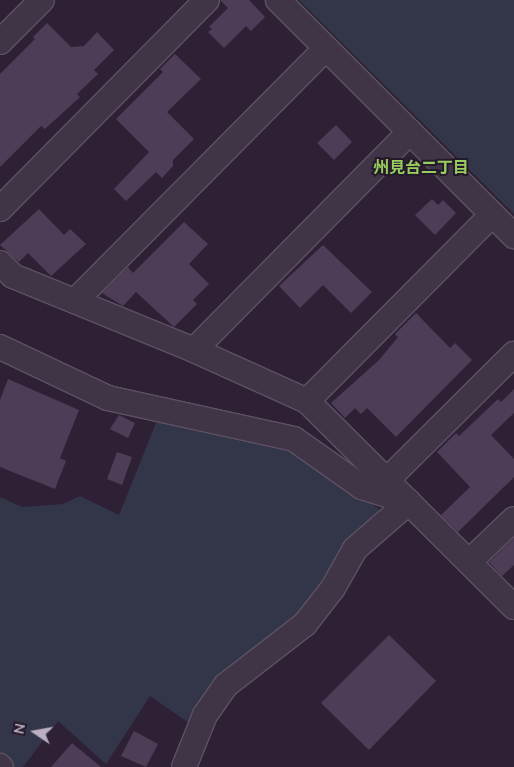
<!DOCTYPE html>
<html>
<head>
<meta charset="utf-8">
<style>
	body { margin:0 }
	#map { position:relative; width:514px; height:767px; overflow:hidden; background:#2e2136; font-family:"Nunito Sans","Noto Sans JP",sans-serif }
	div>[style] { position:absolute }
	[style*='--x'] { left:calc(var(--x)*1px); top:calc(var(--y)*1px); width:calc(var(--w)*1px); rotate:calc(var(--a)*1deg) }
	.green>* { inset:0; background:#333649 }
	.building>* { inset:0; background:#4d3d56 }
	.roads { filter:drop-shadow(1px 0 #5e5164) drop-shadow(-1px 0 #5e5164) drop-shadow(0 1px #5e5164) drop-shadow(0 -1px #5e5164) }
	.street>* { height:24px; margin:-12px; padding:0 12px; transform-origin:12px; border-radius:12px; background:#403447 }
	span { translate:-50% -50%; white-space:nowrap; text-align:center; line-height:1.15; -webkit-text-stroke:4px #251a2b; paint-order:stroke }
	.neighbourhood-label { font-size:16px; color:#98ce5e; font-weight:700 }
	.north { position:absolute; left:10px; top:707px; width:50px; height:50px; -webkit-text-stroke:4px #251a2b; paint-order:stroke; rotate:282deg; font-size:14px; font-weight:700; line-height:20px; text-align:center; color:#bcaec3 }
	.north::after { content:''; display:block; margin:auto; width:18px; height:22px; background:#bcaec3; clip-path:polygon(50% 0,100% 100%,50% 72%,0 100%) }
</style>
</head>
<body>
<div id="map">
	<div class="green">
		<div style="clip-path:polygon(299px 0,514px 0,514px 214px)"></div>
		<div style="clip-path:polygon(158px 418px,299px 451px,379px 509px,380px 519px,299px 618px,192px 725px,150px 696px,106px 764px,58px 721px,23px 767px,10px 767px,0 757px,0 497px,22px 507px,63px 504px,80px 496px,119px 515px)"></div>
	</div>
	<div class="building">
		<div style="clip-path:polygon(220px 0,249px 0,265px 17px,251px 31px,246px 26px,224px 48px,208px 32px,212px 29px,209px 27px,228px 8px)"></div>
		<div style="clip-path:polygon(47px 23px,71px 47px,84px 46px,97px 32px,114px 50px,94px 70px,98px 74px,77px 94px,80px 97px,45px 129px,41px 126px,0 167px,0 74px,35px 39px,33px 37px)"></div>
		<div style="clip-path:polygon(175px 54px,201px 79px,167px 112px,194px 139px,173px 160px,173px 166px,162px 178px,156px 172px,126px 201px,114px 189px,149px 152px,116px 119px,163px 72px,160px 69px)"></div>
		<div style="clip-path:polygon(336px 125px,352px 142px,334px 160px,317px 143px)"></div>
		<div style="clip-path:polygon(432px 199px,438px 205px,443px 200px,456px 213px,435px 235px,415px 215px)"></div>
		<div style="clip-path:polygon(39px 209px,64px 235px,70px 229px,86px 244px,51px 276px,28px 253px,19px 262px,0 245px)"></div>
		<div style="clip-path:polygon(184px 222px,208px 244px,189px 264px,209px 284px,193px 300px,197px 304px,174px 327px,136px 292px,123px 306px,102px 293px,128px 267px,133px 273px)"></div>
		<div style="clip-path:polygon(323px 245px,372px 292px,351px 313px,323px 285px,300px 308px,279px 286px)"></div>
		<div style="clip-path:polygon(416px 313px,450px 348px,455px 343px,472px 360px,396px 437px,367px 408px,361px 414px,355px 408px,345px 418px,331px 403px,379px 360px,398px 337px,395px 334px)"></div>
		<div style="clip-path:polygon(8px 379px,79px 410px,60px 458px,66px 461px,55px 489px,0 467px,0 400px)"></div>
		<div style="clip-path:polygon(514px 389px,514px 413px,491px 435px,514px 459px,514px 477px,458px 532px,441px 515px,470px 487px,437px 452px,456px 433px,459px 436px,498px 399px,501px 402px)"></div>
		<div style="clip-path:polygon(119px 415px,135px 423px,128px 438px,110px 429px)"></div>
		<div style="clip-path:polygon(117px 452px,132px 457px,122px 485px,107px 479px)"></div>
		<div style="clip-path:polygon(514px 538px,514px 565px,502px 576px,489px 562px)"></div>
		<div style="clip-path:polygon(389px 635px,436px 681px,369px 750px,321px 703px)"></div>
		<div style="clip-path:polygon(134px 731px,158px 744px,146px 767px,121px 756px)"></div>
		<div style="clip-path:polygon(72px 743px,101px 767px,51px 767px)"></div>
	</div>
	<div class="roads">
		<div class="street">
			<div style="--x:278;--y:0;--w:334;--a:45"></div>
			<div style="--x:0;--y:42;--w:59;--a:-45"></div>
			<div style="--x:0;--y:209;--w:294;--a:-45.3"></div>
			<div style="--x:0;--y:263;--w:18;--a:45"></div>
			<div style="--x:13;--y:276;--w:196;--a:22.2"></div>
			<div style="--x:194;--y:350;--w:124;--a:24.3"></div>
			<div style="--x:307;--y:401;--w:292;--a:44.9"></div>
			<div style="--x:75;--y:301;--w:356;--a:-45.2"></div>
			<div style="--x:0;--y:347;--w:119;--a:25.3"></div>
			<div style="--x:108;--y:398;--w:190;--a:12.4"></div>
			<div style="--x:294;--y:439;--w:83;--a:35.2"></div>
			<div style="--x:362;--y:487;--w:49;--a:17.7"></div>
			<div style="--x:409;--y:502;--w:72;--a:139"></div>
			<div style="--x:355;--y:549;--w:45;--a:119.4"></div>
			<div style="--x:333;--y:588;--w:46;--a:127.9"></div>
			<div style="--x:305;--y:624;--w:100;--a:142.3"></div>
			<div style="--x:226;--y:685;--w:37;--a:125"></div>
			<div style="--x:205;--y:715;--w:56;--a:112"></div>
			<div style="--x:194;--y:350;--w:307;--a:-45.3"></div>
			<div style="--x:307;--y:401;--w:262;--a:-45.2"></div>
			<div style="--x:387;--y:480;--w:179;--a:-44.8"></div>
			<div style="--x:469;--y:562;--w:62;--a:-43.7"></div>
			<div style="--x:0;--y:766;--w:1;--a:45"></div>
		</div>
	</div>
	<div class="neighbourhood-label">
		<span style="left:421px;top:168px">州見台二丁目</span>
	</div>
	<div class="north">N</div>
</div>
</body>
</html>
